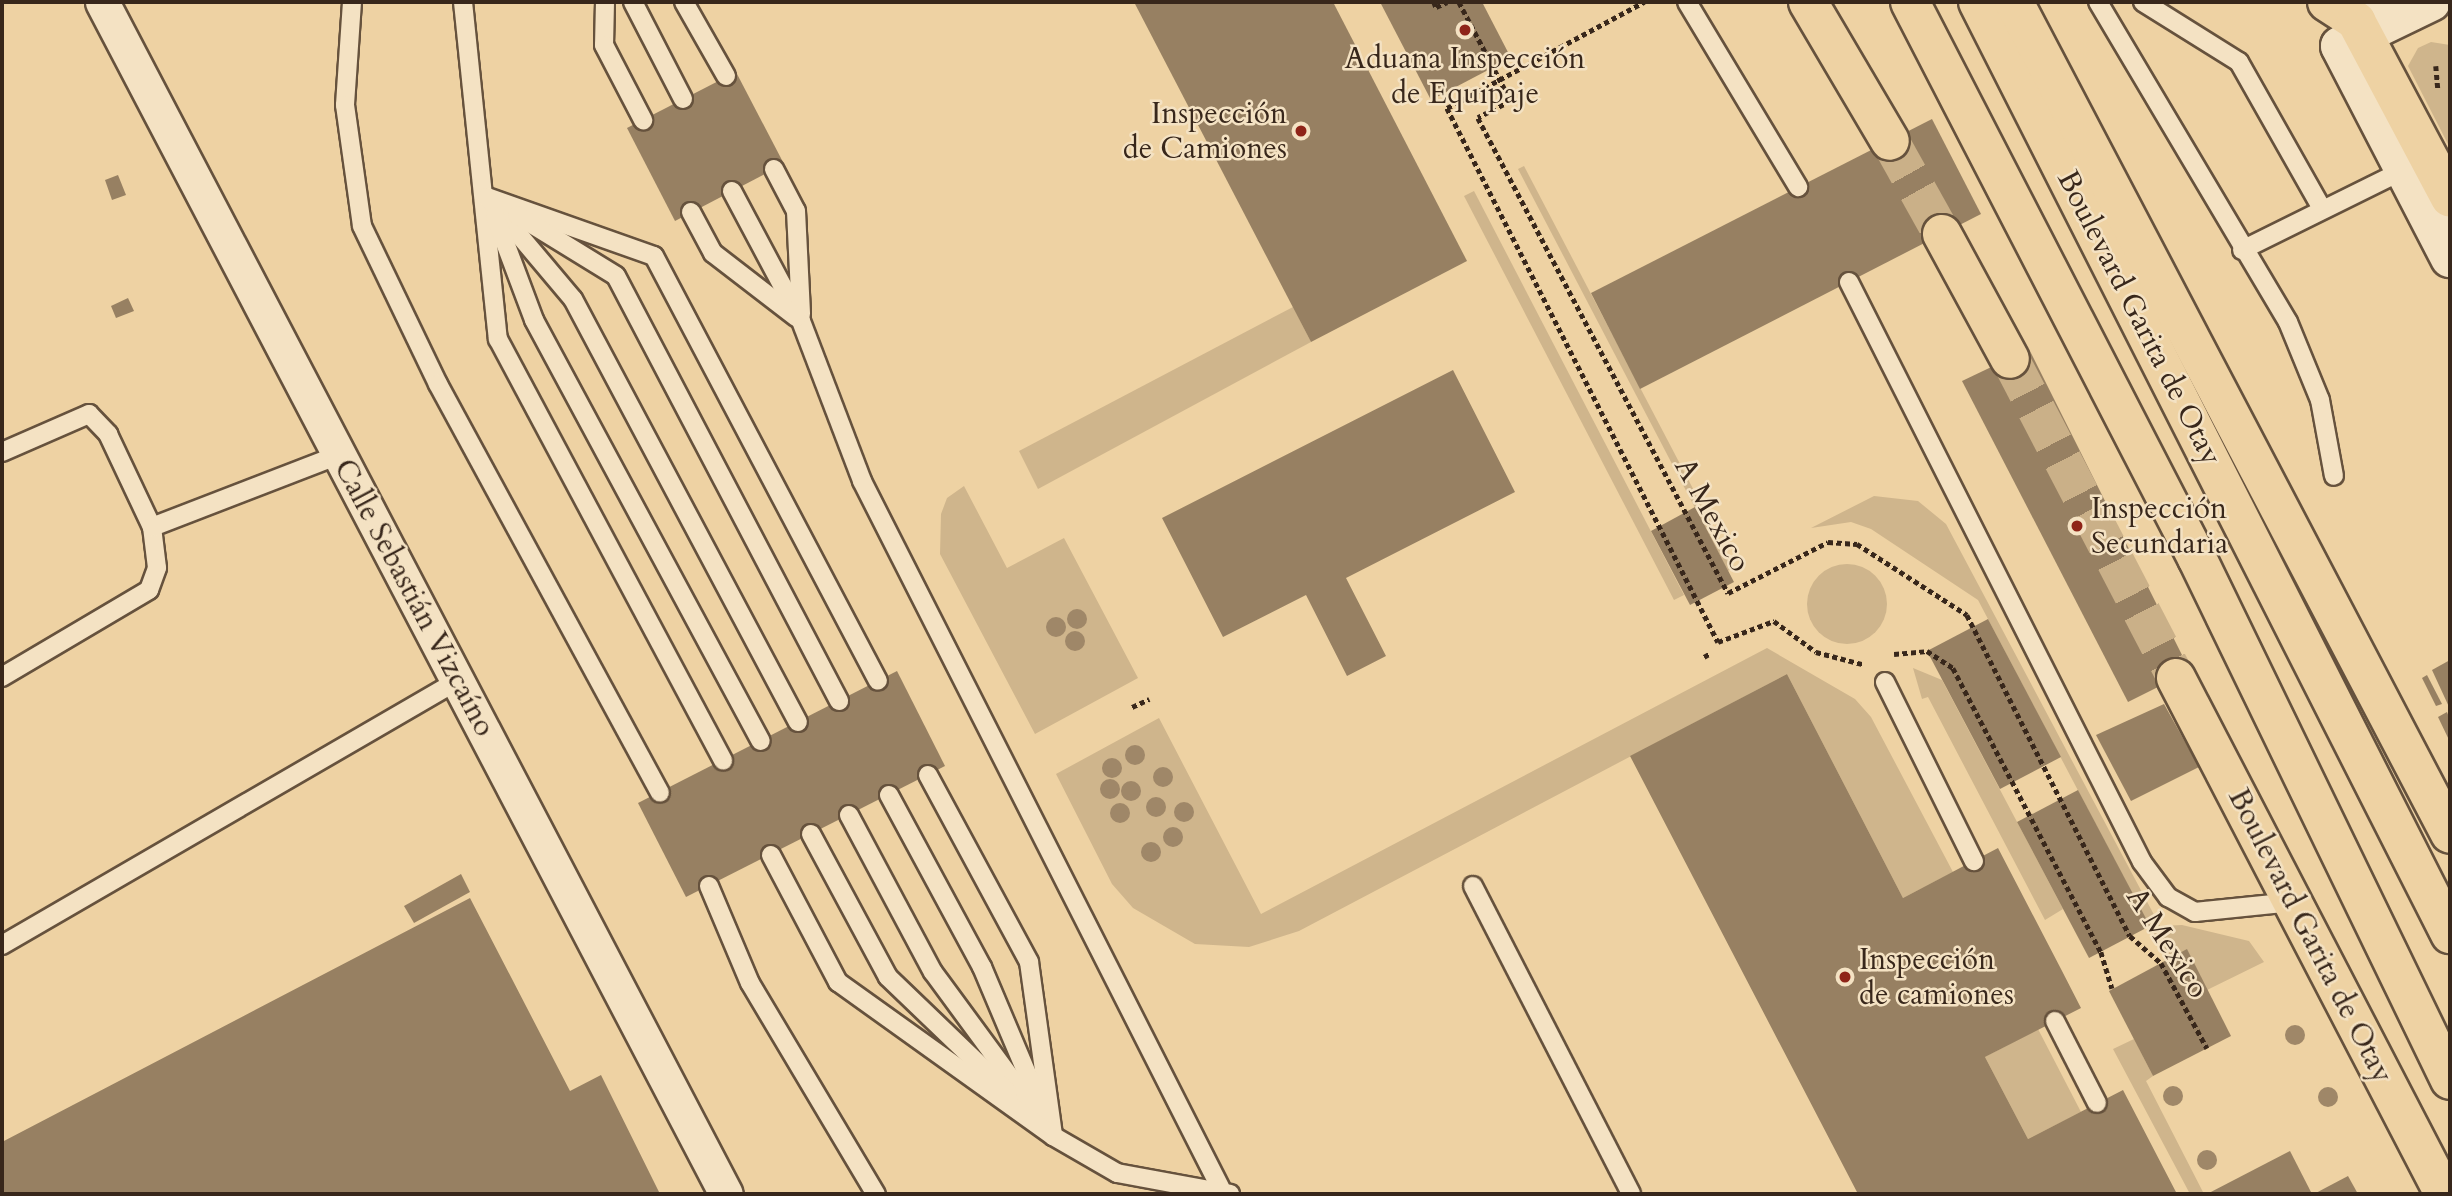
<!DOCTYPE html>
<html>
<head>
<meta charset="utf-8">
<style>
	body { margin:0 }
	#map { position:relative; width:2452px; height:1196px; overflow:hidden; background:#eed2a3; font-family:Cardo,serif }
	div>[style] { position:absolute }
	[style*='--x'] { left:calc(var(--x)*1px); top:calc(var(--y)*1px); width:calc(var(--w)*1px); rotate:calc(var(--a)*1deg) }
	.green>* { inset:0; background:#cfb58c }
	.round { border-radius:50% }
	.building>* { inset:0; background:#978062 }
	.trunk-tunnel>* { height:38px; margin-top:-19px; transform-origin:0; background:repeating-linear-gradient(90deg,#cab088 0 38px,transparent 0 57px) }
	.path>* { height:4.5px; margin-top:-2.25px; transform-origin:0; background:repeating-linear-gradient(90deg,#38271b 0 5px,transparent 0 8.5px) }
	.roads { filter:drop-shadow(2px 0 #66523d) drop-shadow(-2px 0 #66523d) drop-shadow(0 2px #66523d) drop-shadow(0 -2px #66523d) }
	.service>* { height:18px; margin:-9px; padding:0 9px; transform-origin:9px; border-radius:9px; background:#f4e2c3 }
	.minor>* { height:33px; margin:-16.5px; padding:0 16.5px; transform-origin:16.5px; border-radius:16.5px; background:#f4e2c3 }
	.tertiary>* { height:38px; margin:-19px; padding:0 19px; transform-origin:19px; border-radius:19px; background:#f4e2c3 }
	.trunk>* { height:38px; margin:-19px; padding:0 19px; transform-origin:19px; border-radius:19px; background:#eed2a3 }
	.motorway>* { height:38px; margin:-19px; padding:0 19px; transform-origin:19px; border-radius:19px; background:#eed2a3 }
	.path-bridge>* { height:4.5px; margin-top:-2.25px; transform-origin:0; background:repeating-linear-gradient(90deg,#38271b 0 5px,transparent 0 8.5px) }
	.trees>* { width:20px; height:20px; margin:-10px; border-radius:50%; background:#9f8768 }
	.dots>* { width:19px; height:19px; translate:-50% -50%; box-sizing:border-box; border:4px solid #f4e2c3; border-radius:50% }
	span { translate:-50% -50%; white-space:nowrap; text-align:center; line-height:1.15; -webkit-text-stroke:5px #f4e2c3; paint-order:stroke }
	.poi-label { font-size:30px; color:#38271b }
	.right { translate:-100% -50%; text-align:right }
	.left { translate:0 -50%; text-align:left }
	.street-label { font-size:30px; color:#38271b }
	.frame { position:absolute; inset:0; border:4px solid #38271b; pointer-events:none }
</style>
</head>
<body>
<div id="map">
	<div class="green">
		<div style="clip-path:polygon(2431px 42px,2450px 45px,2450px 148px,2408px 66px,2418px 48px)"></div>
		<div style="clip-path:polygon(1524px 166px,1734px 567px,1728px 571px,1518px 169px)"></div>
		<div style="clip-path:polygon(1474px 191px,1684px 595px,1674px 600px,1464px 196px)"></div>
		<div style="clip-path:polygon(1293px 307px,1311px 342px,1038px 489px,1019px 451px)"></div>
		<div style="clip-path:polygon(964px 486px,1007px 568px,1064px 538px,1138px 678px,1035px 734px,940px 554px,941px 514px,947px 498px)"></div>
		<div style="clip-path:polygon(1874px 496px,1918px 501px,1946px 524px,2160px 926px,2182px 925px,2249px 941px,2264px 962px,2207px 990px,2187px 950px,2167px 960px,1978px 600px,1871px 529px,1851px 522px,1811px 528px)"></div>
		<div class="round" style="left:1807px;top:564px;width:80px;height:80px"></div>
		<div style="clip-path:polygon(1767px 648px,1855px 699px,1871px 717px,1953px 872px,1903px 898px,1787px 674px,1299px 931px,1249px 947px,1195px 944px,1133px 908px,1112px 884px,1056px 774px,1159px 718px,1261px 914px)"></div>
		<div style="clip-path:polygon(1913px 668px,1942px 680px,2063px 909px,2045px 920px,1928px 697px,1922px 699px)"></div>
		<div style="clip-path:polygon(2038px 1029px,2081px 1112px,2028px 1139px,1985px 1057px)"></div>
		<div style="clip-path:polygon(2134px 1039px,2153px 1076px,2146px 1081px,2204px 1194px,2190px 1194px,2113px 1049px)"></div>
	</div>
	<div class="building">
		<div style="clip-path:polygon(1134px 2px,1333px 2px,1467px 261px,1311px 342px)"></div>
		<div style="clip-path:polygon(1380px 2px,1482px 2px,1511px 58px,1431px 100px)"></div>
		<div style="clip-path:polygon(736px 72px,784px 164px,675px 221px,627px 128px)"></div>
		<div style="clip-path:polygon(1932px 119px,1981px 214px,1640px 389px,1591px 293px)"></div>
		<div style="clip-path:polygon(118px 175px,126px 195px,112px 200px,105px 180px)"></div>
		<div style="clip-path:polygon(128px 298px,134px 311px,116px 318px,111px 306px)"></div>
		<div style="clip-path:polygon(2029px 349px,2190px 671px,2128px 702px,1962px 381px)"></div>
		<div style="clip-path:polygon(1453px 370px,1515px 492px,1346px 578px,1386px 656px,1347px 676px,1306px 595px,1223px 637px,1162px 518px)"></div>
		<div style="clip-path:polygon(1695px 507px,1734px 582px,1690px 605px,1651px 531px)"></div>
		<div style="clip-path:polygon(1988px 619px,2061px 757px,2000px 789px,1927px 651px)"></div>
		<div style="clip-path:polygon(2450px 660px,2450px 709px,2432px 670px)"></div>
		<div style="clip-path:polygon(897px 671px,945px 766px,686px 897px,638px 803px)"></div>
		<div style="clip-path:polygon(1787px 674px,1903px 898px,1998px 848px,2061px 969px,2081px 1008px,1985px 1057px,2028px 1139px,2123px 1090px,2177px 1194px,1858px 1194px,1630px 756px)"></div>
		<div style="clip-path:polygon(2427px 675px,2442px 704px,2436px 706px,2422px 678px)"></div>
		<div style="clip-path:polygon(2164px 704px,2199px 767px,2131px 801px,2096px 735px)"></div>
		<div style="clip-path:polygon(2447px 712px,2450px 720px,2450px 742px,2438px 717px)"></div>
		<div style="clip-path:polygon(2078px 790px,2150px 926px,2089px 958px,2017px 822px)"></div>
		<div style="clip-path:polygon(461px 874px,470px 892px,414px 923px,404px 906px)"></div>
		<div style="clip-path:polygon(470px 898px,570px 1091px,601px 1075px,660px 1194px,2px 1194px,2px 1142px)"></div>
		<div style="clip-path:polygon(2187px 949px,2231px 1036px,2153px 1076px,2109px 991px)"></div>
		<div style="clip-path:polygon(2290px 1151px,2312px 1194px,2207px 1194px)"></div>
		<div style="clip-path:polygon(2348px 1176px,2358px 1194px,2314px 1194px,2329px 1186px)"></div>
	</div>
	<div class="trunk-tunnel">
		<div style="--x:1890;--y:141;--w:107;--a:60.8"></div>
		<div style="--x:2010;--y:359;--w:360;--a:62.5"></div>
	</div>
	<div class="path">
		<div style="--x:1434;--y:2;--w:5;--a:68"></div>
		<div style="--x:1436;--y:7;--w:12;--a:-24"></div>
		<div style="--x:1459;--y:2;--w:112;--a:62.3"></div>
		<div style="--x:1511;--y:101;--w:37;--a:153"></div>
		<div style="--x:1478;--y:118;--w:537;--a:62.24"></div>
		<div style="--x:1728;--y:593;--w:112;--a:-27"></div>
		<div style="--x:1828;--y:542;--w:29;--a:4"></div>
		<div style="--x:1857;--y:544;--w:131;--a:32.8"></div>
		<div style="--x:1967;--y:615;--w:360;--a:63.1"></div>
		<div style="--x:2130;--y:936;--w:41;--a:41.1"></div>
		<div style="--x:2161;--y:963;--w:97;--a:61.6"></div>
		<div style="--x:2436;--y:66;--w:22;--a:85"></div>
		<div style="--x:1447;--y:108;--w:599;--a:63.09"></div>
		<div style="--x:1718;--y:642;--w:60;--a:-20.6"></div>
		<div style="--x:1774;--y:621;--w:52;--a:36.4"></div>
		<div style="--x:1816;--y:652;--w:48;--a:14.6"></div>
		<div style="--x:1894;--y:654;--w:33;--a:-5"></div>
		<div style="--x:1927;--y:651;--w:31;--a:33"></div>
		<div style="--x:1953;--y:668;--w:320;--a:62.5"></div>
		<div style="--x:2101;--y:952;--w:38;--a:73"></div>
		<div style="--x:1704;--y:657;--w:6;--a:-31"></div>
		<div style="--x:1132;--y:707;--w:19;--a:-25"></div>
	</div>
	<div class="roads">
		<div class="service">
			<div style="--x:352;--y:2;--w:103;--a:93.9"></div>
			<div style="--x:345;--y:105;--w:122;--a:82"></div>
			<div style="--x:362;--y:226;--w:175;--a:64.3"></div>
			<div style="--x:438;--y:384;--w:465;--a:61.5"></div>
			<div style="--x:463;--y:2;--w:339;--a:84.1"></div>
			<div style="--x:498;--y:339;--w:478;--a:61.9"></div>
			<div style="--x:605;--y:2;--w:43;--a:91.3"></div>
			<div style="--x:604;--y:45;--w:85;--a:62.5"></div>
			<div style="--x:633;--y:2;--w:109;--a:62.7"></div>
			<div style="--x:684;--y:2;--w:85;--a:60.4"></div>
			<div style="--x:1687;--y:2;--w:216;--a:59"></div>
			<div style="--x:2098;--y:2;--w:372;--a:59.3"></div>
			<div style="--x:2288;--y:322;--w:84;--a:67.7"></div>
			<div style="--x:2320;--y:400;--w:77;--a:79.6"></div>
			<div style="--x:2143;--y:2;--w:113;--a:32"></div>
			<div style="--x:2239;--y:62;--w:169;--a:60.5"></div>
			<div style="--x:2372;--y:2;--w:26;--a:54"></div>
			<div style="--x:774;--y:169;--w:47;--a:62.4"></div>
			<div style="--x:796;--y:211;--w:103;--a:87.2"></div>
			<div style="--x:732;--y:191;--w:147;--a:62"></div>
			<div style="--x:801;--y:321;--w:171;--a:69.1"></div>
			<div style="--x:862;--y:481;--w:792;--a:63.11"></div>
			<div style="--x:487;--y:197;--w:177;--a:19.5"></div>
			<div style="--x:654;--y:256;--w:480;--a:62.2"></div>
			<div style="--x:487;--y:197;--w:133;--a:49.9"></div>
			<div style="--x:573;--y:299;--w:479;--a:62"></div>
			<div style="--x:691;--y:212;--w:47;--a:61.8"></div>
			<div style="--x:713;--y:253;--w:105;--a:37.6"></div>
			<div style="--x:517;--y:215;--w:116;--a:31.6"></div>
			<div style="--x:616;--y:276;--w:480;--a:62.3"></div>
			<div style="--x:495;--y:216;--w:111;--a:69.4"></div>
			<div style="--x:534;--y:320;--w:478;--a:61.7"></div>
			<div style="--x:2242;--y:250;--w:181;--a:-26.3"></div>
			<div style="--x:1849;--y:282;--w:650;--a:63.2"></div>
			<div style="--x:2142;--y:862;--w:44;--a:53.4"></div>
			<div style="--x:2168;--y:897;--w:31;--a:29"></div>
			<div style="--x:2195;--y:912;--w:98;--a:-5.9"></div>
			<div style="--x:2;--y:452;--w:95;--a:-23.6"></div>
			<div style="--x:89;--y:414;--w:28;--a:46"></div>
			<div style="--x:108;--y:434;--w:103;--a:64.7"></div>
			<div style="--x:152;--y:527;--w:41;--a:83"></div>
			<div style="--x:157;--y:568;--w:23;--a:110"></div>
			<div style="--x:149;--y:590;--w:171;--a:149.4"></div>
			<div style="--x:152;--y:527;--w:200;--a:-21.1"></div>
			<div style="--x:1885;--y:682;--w:200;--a:63.6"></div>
			<div style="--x:928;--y:775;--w:213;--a:61.6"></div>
			<div style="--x:1029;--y:962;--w:176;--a:82.1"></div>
			<div style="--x:889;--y:795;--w:196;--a:61.6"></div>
			<div style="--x:982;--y:967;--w:152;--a:67.1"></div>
			<div style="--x:849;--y:815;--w:178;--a:61.9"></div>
			<div style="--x:933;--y:972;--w:186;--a:53.7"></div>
			<div style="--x:811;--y:834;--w:162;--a:61.7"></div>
			<div style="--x:888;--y:977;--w:166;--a:43.8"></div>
			<div style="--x:771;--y:855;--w:144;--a:62.2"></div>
			<div style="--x:838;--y:982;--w:264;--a:35.6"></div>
			<div style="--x:1053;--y:1136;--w:74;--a:30"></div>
			<div style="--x:1117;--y:1173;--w:115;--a:10.5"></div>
			<div style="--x:709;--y:886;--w:105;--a:67.1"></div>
			<div style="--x:750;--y:983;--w:246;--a:59.2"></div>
			<div style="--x:1473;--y:886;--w:346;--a:62.8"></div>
			<div style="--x:2;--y:945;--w:526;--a:-30.12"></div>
			<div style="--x:2055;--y:1021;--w:92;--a:62.9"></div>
		</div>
		<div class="minor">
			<div style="--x:102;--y:2;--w:1345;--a:62.37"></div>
		</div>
		<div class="tertiary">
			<div style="--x:2431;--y:2;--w:101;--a:154.2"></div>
			<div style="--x:2340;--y:46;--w:239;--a:62.6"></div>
		</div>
		<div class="trunk">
			<div style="--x:1808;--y:2;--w:161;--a:59.5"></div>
			<div style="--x:1942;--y:234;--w:142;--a:61.5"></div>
			<div style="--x:2176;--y:678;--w:581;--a:62.55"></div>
		</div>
		<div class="motorway">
			<div style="--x:1910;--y:2;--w:626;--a:62.7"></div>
			<div style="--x:2197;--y:558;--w:580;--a:64.14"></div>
			<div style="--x:1978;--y:2;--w:1045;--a:63.14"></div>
			<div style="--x:2014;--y:2;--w:939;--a:62.34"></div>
			<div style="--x:2327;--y:2;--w:35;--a:33"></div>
			<div style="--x:2356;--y:21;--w:200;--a:62"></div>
		</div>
	</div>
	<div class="path-bridge">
		<div style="--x:1447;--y:108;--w:224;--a:-28.3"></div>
	</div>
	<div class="trees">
		<div style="left:1077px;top:619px"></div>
		<div style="left:1056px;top:627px"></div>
		<div style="left:1075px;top:641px"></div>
		<div style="left:1135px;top:755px"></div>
		<div style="left:1112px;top:768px"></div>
		<div style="left:1163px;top:777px"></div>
		<div style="left:1110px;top:789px"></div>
		<div style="left:1131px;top:791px"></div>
		<div style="left:1156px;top:807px"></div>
		<div style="left:1184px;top:812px"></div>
		<div style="left:1120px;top:813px"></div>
		<div style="left:1173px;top:837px"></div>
		<div style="left:1151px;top:852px"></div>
		<div style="left:2295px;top:1035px"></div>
		<div style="left:2173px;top:1096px"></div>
		<div style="left:2328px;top:1097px"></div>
		<div style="left:2207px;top:1160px"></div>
	</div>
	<div class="dots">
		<div style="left:1465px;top:30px;background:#8f2418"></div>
		<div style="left:1301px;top:131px;background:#8f2418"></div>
		<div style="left:2077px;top:526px;background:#8f2418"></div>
		<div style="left:1845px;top:977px;background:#8f2418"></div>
	</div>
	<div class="poi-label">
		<span style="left:1465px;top:76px">Aduana Inspección<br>de Equipaje</span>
		<span class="right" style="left:1287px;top:131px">Inspección<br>de Camiones</span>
		<span class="left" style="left:2091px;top:526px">Inspección<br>Secundaria</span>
		<span class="left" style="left:1859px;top:977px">Inspección<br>de camiones</span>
	</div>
	<div class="street-label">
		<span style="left:2139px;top:318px;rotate:63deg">Boulevard Garita de Otay</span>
		<span style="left:1712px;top:515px;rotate:61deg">A Mexico</span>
		<span style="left:414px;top:598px;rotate:62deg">Calle Sebastián Vizcaíno</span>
		<span style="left:2310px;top:936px;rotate:63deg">Boulevard Garita de Otay</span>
		<span style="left:2167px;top:943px;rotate:57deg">A Mexico</span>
	</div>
	<div class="frame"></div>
</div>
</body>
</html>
